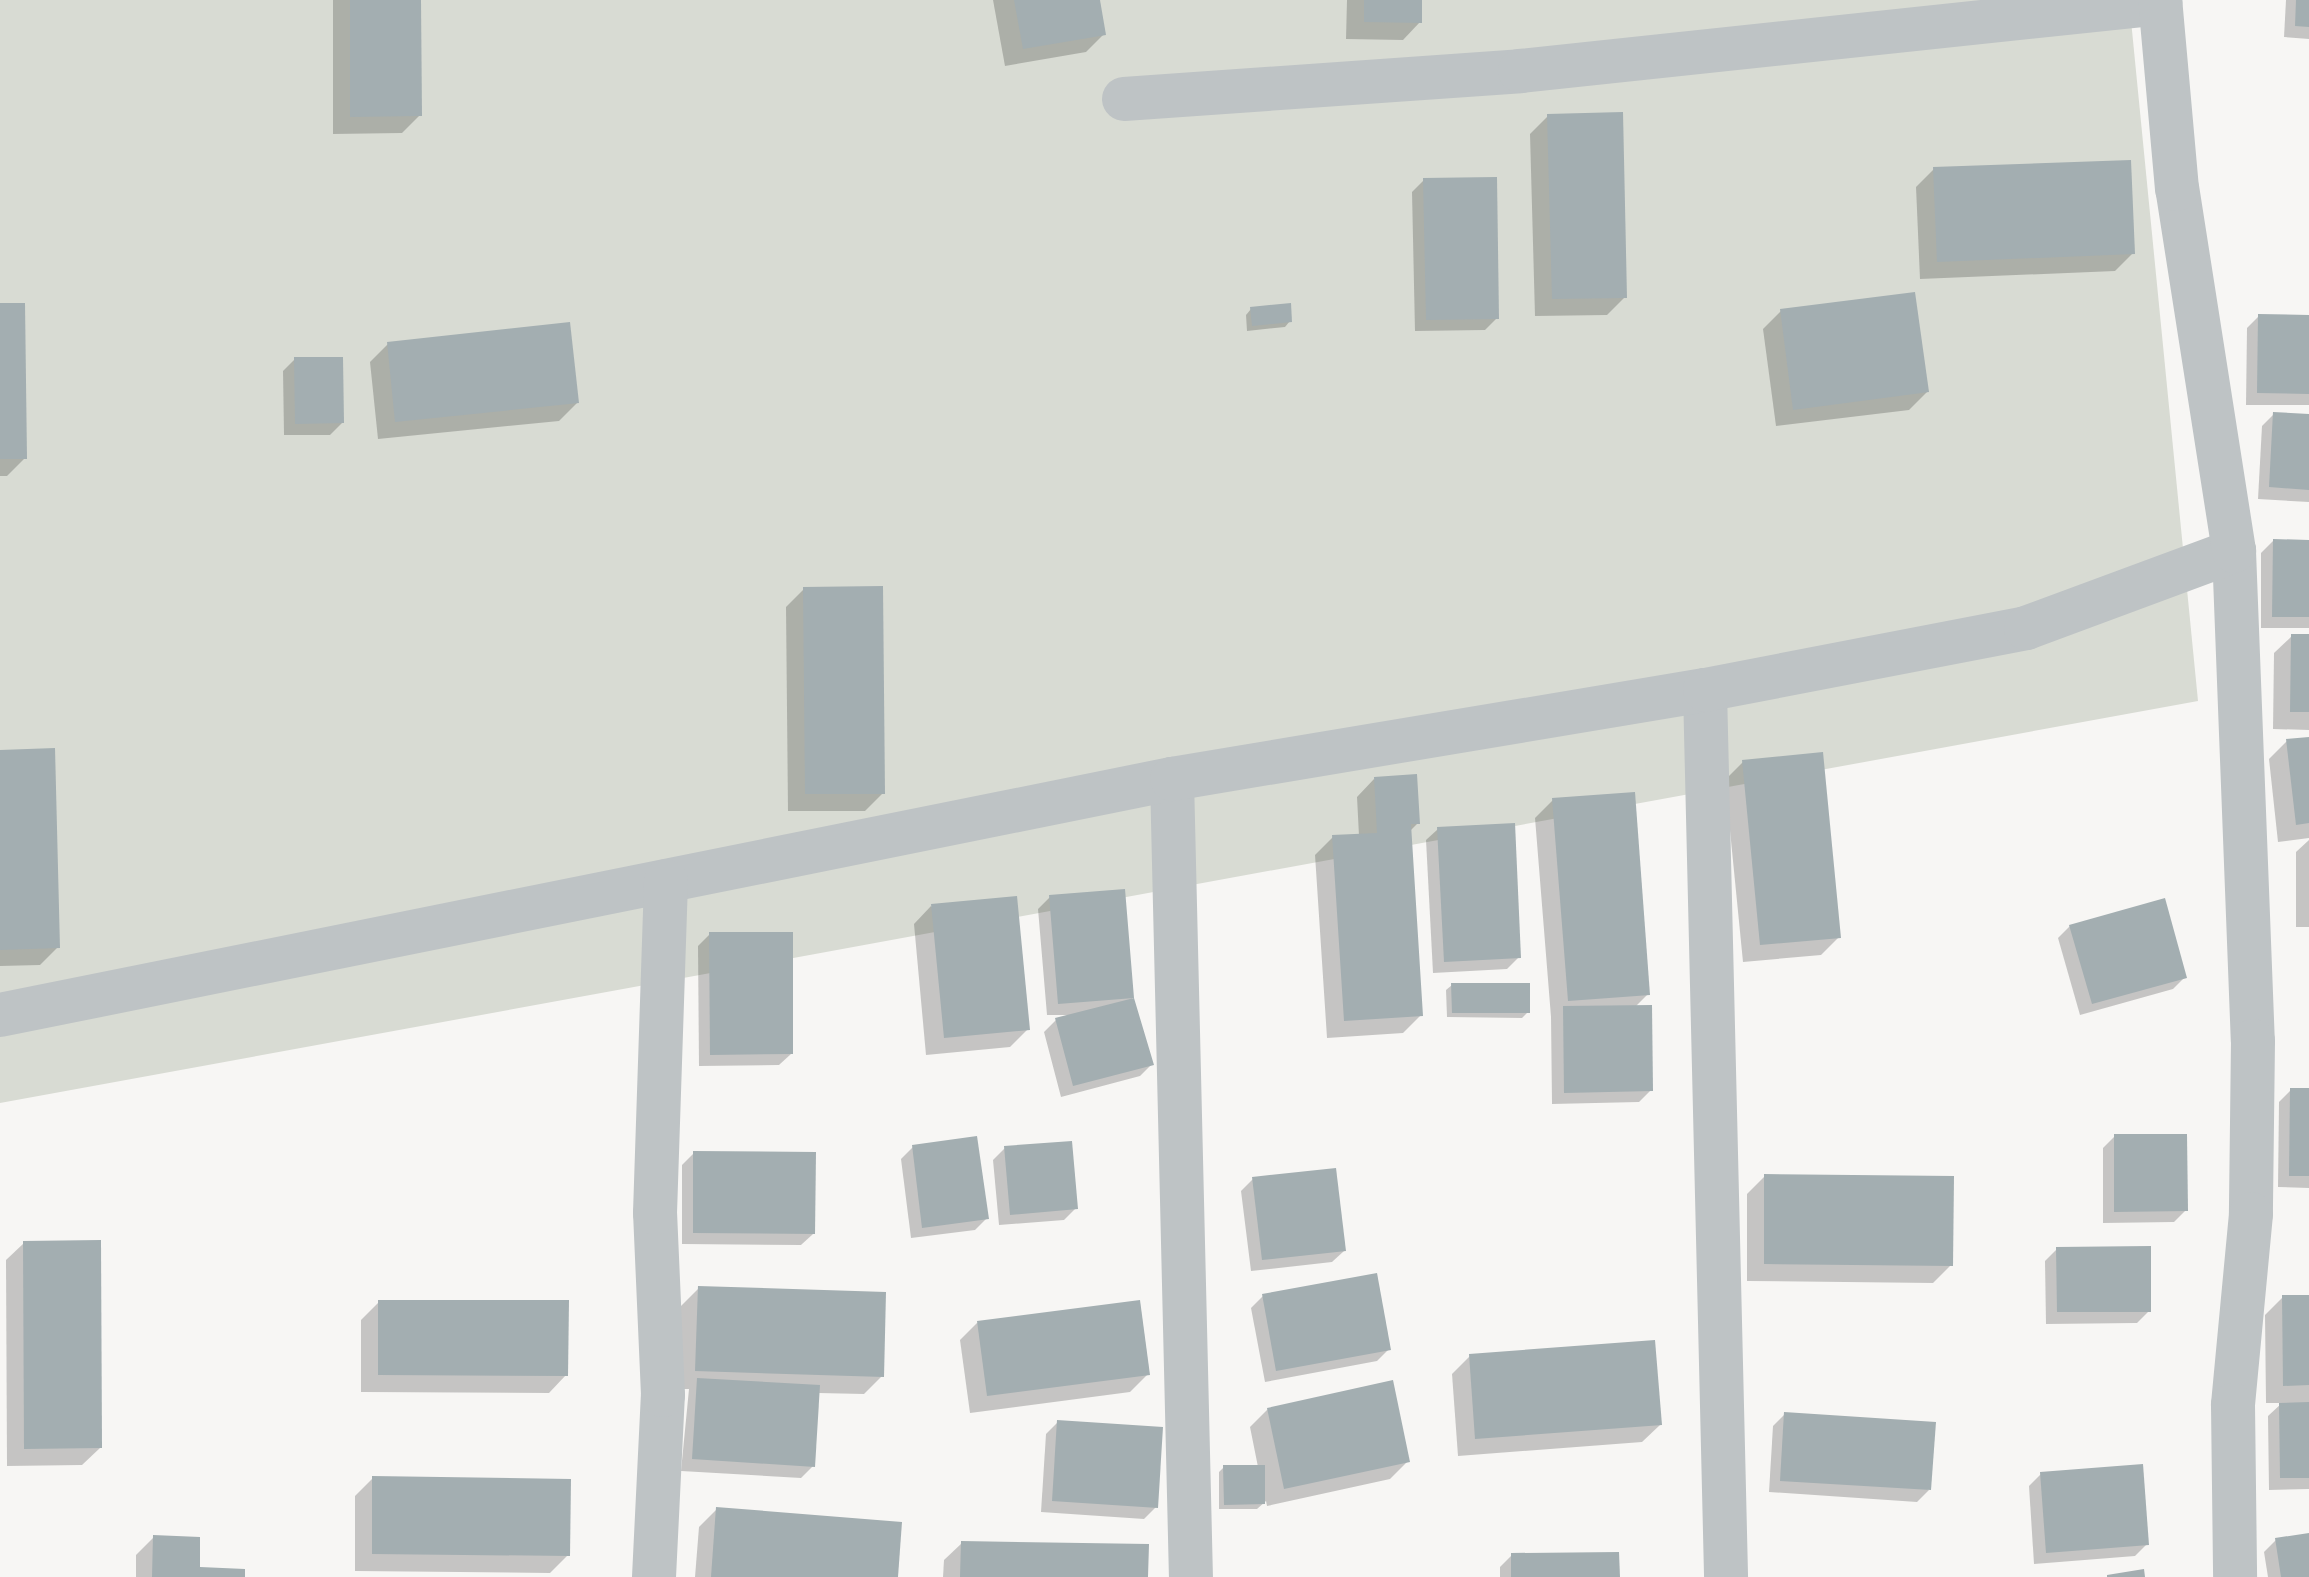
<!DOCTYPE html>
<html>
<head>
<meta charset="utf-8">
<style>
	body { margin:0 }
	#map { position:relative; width:2309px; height:1577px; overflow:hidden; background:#f7f6f4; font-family:Roboto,sans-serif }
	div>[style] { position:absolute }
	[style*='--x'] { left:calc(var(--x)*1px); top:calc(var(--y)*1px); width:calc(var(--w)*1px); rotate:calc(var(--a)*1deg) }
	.green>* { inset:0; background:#d8dbd3 }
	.shadow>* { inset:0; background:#0003 }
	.building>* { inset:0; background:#a3aeb1 }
	.minor>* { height:44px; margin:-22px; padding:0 22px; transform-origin:22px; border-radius:22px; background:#bec3c5 }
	span { translate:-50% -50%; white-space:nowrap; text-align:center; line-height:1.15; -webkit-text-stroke:8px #fff; paint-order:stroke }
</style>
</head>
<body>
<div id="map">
	<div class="green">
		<div style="clip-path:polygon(0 0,2129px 0,2198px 701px,0 1103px)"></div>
	</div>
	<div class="shadow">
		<div style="clip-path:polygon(333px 0,419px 0,420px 115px,402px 133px,333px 134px)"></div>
		<div style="clip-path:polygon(993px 0,1098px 0,1104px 34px,1086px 52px,1005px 66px)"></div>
		<div style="clip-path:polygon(1347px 0,1420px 0,1420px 22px,1403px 40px,1346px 39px)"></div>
		<div style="clip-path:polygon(2286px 0,2309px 0,2309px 39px,2284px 37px)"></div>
		<div style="clip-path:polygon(1548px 116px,1625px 297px,1607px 315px,1535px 316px,1530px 134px)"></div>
		<div style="clip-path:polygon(1934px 169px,2133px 253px,2115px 271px,1920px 279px,1916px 187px)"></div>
		<div style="clip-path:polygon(1424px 180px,1497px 318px,1485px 330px,1415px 331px,1412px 192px)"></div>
		<div style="clip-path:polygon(0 305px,25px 458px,7px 476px,0 476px)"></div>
		<div style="clip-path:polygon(1251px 309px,1290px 321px,1285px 327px,1247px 331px,1246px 315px)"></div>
		<div style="clip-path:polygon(1781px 311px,1927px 392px,1909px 410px,1776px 426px,1763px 329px)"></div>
		<div style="clip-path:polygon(2259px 316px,2309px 317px,2309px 405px,2246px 405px,2247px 328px)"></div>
		<div style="clip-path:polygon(388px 344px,577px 403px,559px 421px,378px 439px,370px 362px)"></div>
		<div style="clip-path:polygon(295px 359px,342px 423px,330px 435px,284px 435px,283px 371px)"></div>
		<div style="clip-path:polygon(2274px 414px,2309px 416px,2309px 502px,2258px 499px,2262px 426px)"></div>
		<div style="clip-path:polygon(2273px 541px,2309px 542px,2309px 628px,2261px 628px,2261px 553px)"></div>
		<div style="clip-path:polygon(804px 589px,883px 793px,865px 811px,788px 811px,786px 607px)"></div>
		<div style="clip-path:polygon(2292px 636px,2309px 636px,2309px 730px,2273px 729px,2274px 653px)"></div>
		<div style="clip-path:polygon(2309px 739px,2309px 838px,2278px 842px,2269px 759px,2287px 741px)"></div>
		<div style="clip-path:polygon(0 752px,58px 947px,40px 965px,0 966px)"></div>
		<div style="clip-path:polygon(1743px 762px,1839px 937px,1821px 955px,1743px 962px,1725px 780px)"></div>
		<div style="clip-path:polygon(1374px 779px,1418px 823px,1410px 831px,1421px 1015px,1403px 1033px,1327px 1038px,1315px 855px,1333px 837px,1359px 836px,1357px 797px)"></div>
		<div style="clip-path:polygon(1553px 800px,1648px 994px,1635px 1007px,1651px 1090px,1639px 1102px,1552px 1104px,1551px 1017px,1535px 818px)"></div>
		<div style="clip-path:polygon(1438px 829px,1519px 957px,1507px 969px,1433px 973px,1426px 840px)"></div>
		<div style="clip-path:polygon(2309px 840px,2309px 927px,2296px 927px,2296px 852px)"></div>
		<div style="clip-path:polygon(1050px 897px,1132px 998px,1152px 1064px,1140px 1076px,1061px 1097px,1044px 1032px,1056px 1020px,1075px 1015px,1047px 1015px,1038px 909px)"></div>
		<div style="clip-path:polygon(931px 906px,1028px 1029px,1010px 1047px,926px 1055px,914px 924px)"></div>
		<div style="clip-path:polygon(2070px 926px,2185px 977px,2173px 989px,2080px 1015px,2058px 938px)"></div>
		<div style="clip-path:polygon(710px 934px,791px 1054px,779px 1065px,699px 1066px,698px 946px)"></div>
		<div style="clip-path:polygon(1452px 985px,1528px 1012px,1522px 1018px,1447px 1017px,1446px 990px)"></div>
		<div style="clip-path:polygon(2291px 1090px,2309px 1090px,2309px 1188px,2278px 1187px,2279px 1102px)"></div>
		<div style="clip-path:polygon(2115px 1136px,2186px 1210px,2174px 1222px,2103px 1223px,2103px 1148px)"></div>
		<div style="clip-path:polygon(913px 1147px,987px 1218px,975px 1230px,911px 1238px,901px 1159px)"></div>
		<div style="clip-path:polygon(1005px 1148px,1076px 1208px,1064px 1220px,999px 1225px,993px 1160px)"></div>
		<div style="clip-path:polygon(694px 1153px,813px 1234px,801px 1245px,682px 1244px,682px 1165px)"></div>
		<div style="clip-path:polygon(1765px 1176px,1951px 1265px,1933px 1283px,1747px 1281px,1747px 1194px)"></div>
		<div style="clip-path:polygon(1253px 1179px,1344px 1251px,1332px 1262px,1251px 1271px,1241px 1191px)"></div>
		<div style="clip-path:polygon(24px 1243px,100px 1448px,82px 1465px,7px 1466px,6px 1260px)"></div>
		<div style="clip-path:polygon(2057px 1249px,2149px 1311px,2137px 1323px,2046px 1324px,2045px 1261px)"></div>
		<div style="clip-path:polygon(699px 1288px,882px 1376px,864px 1394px,818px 1393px,813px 1466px,801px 1478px,681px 1471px,689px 1389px,678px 1389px,681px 1306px)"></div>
		<div style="clip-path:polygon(1263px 1296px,1389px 1349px,1377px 1361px,1265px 1382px,1251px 1308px)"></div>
		<div style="clip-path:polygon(2283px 1297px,2309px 1297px,2309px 1489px,2269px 1490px,2268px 1416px,2282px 1403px,2266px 1403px,2265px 1315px)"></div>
		<div style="clip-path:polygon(379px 1302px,566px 1375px,549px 1393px,361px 1392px,361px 1320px)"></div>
		<div style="clip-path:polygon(977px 1323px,1148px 1374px,1130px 1392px,970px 1413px,960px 1340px)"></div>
		<div style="clip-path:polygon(1470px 1356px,1660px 1425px,1642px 1442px,1458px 1456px,1452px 1374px)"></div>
		<div style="clip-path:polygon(1268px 1409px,1408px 1461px,1390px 1479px,1267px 1506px,1266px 1501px,1257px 1509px,1219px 1509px,1219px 1472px,1224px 1467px,1258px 1467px,1250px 1427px)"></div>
		<div style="clip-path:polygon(1785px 1414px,1929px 1490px,1917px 1502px,1769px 1492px,1773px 1426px)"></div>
		<div style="clip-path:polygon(1058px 1422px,1156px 1507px,1144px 1519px,1041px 1512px,1046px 1434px)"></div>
		<div style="clip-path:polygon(2041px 1474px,2147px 1544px,2135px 1556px,2034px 1564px,2029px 1486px)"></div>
		<div style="clip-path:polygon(373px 1478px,568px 1555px,550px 1573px,355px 1571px,355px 1496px)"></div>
		<div style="clip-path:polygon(717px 1509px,896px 1577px,695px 1577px,699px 1527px)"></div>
		<div style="clip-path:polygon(2309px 1535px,2309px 1577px,2268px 1577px,2264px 1552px,2276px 1540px)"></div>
		<div style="clip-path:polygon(154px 1537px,198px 1569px,243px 1577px,136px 1577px,136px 1555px)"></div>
		<div style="clip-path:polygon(962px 1543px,1146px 1577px,943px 1577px,944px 1560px)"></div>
		<div style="clip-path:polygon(1512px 1555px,1618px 1577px,1500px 1577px,1500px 1567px)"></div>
	</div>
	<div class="building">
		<div style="clip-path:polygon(350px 0,421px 0,422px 116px,350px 117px)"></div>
		<div style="clip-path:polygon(1014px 0,1100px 0,1106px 35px,1023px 49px)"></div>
		<div style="clip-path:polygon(1364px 0,1422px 0,1422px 23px,1364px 22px)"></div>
		<div style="clip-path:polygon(2296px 0,2309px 0,2309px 27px,2295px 26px)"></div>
		<div style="clip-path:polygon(1623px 112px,1627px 298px,1552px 299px,1547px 114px)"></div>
		<div style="clip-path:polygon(2131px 160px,2135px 254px,1937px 262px,1933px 167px)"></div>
		<div style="clip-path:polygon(1497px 177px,1499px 319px,1426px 320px,1423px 178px)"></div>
		<div style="clip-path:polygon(1915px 292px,1929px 392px,1793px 410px,1780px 309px)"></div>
		<div style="clip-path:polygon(0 303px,25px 303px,27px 459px,0 459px)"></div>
		<div style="clip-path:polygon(1291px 303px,1292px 322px,1252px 326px,1250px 307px)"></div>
		<div style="clip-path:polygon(2258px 314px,2309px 315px,2309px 394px,2257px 393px)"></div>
		<div style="clip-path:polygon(570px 322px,579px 403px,395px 422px,387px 342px)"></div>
		<div style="clip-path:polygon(294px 357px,343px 357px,344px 423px,295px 424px)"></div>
		<div style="clip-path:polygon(2273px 412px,2309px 414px,2309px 490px,2269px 487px)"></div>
		<div style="clip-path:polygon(2273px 539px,2309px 540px,2309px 617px,2272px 617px)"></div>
		<div style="clip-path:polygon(883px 586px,885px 794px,805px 794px,803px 587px)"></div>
		<div style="clip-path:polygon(2291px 634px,2309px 634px,2309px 712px,2290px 712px)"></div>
		<div style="clip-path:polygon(2309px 737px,2309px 823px,2296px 825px,2286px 739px)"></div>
		<div style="clip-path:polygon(55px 748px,60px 948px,0 950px,0 750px)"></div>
		<div style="clip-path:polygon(1823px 752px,1841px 938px,1760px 945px,1742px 760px)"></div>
		<div style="clip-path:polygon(1417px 774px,1420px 824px,1411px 824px,1423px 1016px,1344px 1021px,1332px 835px,1377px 833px,1374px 777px)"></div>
		<div style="clip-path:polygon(1635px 792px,1650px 995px,1568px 1001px,1552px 798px)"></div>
		<div style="clip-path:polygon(1515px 823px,1521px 958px,1444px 962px,1437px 827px)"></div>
		<div style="clip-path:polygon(1125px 889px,1134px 998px,1154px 1065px,1073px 1086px,1055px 1018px,1134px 998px,1058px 1004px,1049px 895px)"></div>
		<div style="clip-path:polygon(1017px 896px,1030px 1030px,944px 1038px,931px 904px)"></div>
		<div style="clip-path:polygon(2165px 898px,2187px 978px,2092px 1004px,2069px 925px)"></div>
		<div style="clip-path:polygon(709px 932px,793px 932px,793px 1054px,710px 1055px)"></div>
		<div style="clip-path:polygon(1451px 983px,1530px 983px,1530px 1013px,1452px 1013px)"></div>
		<div style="clip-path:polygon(1652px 1005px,1653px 1091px,1564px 1093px,1563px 1006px)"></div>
		<div style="clip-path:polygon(2290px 1088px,2309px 1088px,2309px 1176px,2289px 1176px)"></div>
		<div style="clip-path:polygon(2114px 1134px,2187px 1134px,2188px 1211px,2114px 1212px)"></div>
		<div style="clip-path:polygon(977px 1136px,989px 1219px,922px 1228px,912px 1145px)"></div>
		<div style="clip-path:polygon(1072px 1141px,1078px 1209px,1010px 1215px,1004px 1146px)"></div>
		<div style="clip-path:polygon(693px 1151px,816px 1152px,815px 1234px,693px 1233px)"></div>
		<div style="clip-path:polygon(1336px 1168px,1346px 1251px,1262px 1260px,1252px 1177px)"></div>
		<div style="clip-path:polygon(1764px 1174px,1954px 1176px,1953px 1266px,1764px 1264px)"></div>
		<div style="clip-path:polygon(101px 1240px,102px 1448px,24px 1449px,23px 1241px)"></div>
		<div style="clip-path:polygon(2151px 1246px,2151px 1312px,2057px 1312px,2056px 1247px)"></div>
		<div style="clip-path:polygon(1377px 1273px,1391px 1350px,1276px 1371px,1262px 1294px)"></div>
		<div style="clip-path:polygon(698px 1286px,886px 1292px,884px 1377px,695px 1371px)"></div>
		<div style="clip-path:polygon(2282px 1295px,2309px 1295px,2309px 1385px,2283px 1386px)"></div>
		<div style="clip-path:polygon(378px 1300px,569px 1300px,568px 1376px,378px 1375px)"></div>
		<div style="clip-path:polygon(1140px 1300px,1150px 1375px,987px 1396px,977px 1321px)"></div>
		<div style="clip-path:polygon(1655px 1340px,1662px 1425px,1475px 1439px,1469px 1354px)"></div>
		<div style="clip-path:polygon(697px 1378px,820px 1385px,815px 1467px,692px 1459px)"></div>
		<div style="clip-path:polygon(1393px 1380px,1410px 1462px,1284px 1489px,1267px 1408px)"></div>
		<div style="clip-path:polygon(2309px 1402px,2309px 1478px,2280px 1478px,2279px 1403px)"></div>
		<div style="clip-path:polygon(1784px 1412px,1936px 1422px,1931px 1490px,1780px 1481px)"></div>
		<div style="clip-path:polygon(1057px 1420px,1163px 1427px,1158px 1508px,1052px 1501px)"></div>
		<div style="clip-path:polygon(2143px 1464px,2149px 1545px,2046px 1553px,2040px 1472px)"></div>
		<div style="clip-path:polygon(1223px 1465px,1265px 1465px,1265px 1504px,1224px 1505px)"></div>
		<div style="clip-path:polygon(372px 1476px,571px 1479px,570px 1556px,372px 1554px)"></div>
		<div style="clip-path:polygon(716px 1507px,902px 1522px,898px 1577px,711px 1577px)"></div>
		<div style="clip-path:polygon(2309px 1533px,2309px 1577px,2281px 1577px,2275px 1538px)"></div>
		<div style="clip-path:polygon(153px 1535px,200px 1537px,200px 1567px,245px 1569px,245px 1577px,152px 1577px)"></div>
		<div style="clip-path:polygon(961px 1541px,1149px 1544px,1148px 1577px,960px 1577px)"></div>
		<div style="clip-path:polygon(1619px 1552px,1620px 1577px,1511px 1577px,1511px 1553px)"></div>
		<div style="clip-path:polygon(2144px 1569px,2145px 1577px,2107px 1577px,2107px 1575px)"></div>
	</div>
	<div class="minor">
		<div style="--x:1124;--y:99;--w:397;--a:-4"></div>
		<div style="--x:1520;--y:71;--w:644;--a:-6.06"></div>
		<div style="--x:2234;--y:551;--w:490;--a:87.8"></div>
		<div style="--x:2253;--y:1041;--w:173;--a:90.7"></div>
		<div style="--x:2251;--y:1214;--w:192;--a:95.4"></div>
		<div style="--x:2233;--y:1405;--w:172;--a:89.3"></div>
		<div style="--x:1705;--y:690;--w:887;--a:88.64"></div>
		<div style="--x:1172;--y:779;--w:798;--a:88.64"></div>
		<div style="--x:0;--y:1015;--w:1196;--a:-11.39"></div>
		<div style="--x:1172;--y:779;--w:540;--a:-9.48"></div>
		<div style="--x:1705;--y:690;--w:327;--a:-10.9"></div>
		<div style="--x:2026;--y:628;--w:222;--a:-20.3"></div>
		<div style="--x:2234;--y:551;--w:366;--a:-98.9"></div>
		<div style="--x:2177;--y:189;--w:190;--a:-95.1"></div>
		<div style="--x:654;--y:1577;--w:182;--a:-87.2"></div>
		<div style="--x:663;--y:1395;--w:182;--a:-92.5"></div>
		<div style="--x:655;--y:1213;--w:332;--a:-88.1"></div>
	</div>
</div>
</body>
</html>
